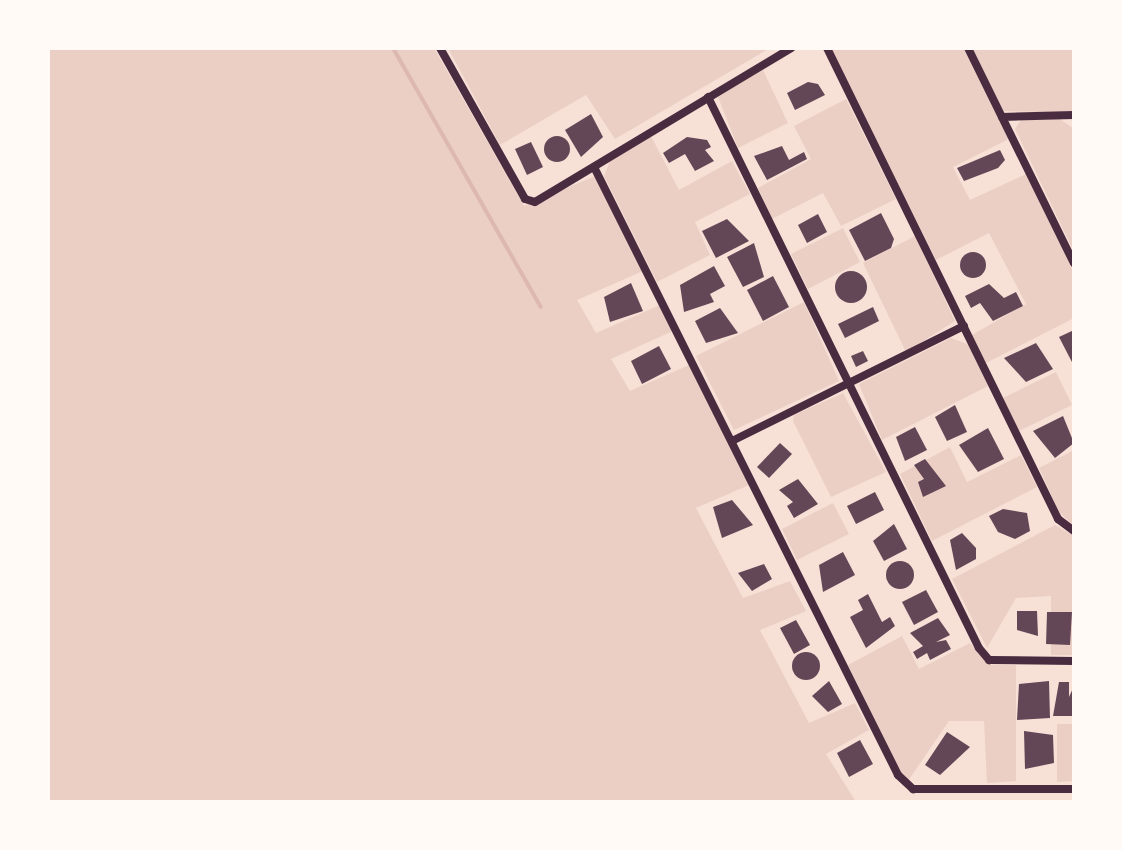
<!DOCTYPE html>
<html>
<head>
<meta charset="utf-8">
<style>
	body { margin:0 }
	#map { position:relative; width:1122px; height:850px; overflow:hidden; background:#f7e1d7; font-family:Manrope,sans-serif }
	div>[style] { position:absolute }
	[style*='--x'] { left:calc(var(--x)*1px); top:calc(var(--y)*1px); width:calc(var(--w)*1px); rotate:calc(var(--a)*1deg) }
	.green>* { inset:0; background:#ebcfc5 }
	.stream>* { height:4px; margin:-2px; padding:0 2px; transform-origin:2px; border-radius:2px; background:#dcb8b0 }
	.building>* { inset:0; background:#644757 }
	.round { border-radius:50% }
	.minor>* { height:8px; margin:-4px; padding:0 4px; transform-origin:4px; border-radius:4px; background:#4a2c40 }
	span { translate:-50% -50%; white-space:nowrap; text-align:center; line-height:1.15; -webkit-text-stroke:8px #fffaf5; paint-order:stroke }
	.frame { position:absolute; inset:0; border:50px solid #fffaf5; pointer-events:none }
</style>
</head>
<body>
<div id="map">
	<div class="green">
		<div style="clip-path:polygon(48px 48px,434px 48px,524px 206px,595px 176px,643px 271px,577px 300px,596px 333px,660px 305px,673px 331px,611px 359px,630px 391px,689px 365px,749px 485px,696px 508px,743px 598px,790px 581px,806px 611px,760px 630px,809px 723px,855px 703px,869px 730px,826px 754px,856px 802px,48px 802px)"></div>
		<div style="clip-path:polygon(448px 48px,770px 48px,615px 139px,586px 95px,500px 145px)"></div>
		<div style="clip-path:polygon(830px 48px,963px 48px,1009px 139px,953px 167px,970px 200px,1026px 174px,1074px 273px,1074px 318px,986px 363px,972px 335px,1026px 304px,989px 233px,936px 260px)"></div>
		<div style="clip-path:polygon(972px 48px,1074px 48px,1074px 113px,1004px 111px)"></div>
		<div style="clip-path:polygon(762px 68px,788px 123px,738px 148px,718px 97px)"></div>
		<div style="clip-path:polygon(846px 99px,896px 199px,841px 226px,823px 193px,772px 219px,758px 188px,811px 159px,794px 126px)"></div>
		<div style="clip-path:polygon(1060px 119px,1074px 129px,1074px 252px,1015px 129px,1021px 120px)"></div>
		<div style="clip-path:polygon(651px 136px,679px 190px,732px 161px,750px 194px,695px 222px,710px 255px,657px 282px,604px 176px,610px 161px)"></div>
		<div style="clip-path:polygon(843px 228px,860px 262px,808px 289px,791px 254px)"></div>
		<div style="clip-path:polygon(915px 236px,955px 321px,906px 352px,863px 263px)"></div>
		<div style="clip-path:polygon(804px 302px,839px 381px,734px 430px,696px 356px)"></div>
		<div style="clip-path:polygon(951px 338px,970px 345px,988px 386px,882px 440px,859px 384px)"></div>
		<div style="clip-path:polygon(1056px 372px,1072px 405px,1019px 431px,1003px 398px)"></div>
		<div style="clip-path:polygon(843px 393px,886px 472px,831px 497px,793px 421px,794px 415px)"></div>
		<div style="clip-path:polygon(950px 447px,967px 482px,1021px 455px,1037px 487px,932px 541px,900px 474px)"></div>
		<div style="clip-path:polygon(1074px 450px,1074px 526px,1059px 512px,1039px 468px)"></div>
		<div style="clip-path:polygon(833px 503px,849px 534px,797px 560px,782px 529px)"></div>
		<div style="clip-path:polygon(1055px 525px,1074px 536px,1074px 655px,1051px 655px,1051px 596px,1016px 598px,987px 648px,952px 579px)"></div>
		<div style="clip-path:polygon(902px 636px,919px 669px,970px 643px,990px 665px,1016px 665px,1016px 781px,987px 783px,984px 721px,949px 721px,908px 781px,901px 772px,848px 665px)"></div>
		<div style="clip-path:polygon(1057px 724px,1074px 724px,1074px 781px,1057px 782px)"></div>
	</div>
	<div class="stream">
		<div style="--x:393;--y:48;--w:298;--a:60.3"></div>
	</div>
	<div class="building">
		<div style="clip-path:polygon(808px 82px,818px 84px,825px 95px,795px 110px,787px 93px)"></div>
		<div style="clip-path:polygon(591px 114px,603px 137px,581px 157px,565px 130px)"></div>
		<div class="round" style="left:544px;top:136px;width:26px;height:26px"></div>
		<div style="clip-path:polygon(687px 137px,707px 140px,711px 147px,705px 150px,714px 161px,695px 171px,685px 154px,669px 163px,663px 153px)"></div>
		<div style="clip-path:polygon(531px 142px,543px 167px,527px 175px,515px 149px)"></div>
		<div style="clip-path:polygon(782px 146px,789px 160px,804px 152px,807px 159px,767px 180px,754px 156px)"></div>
		<div style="clip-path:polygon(1000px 150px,1005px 160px,998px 168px,964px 181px,957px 168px)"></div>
		<div style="clip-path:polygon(881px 213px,894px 239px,891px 248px,865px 261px,849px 230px)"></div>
		<div style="clip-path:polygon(818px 214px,827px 232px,807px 243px,798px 225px)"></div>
		<div style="clip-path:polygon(727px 219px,749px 241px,716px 258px,702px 231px)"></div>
		<div style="clip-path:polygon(754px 243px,764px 277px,743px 287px,727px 257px)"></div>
		<div class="round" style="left:960px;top:252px;width:26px;height:26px"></div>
		<div style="clip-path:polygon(714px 266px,725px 286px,710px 294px,714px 302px,684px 312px,680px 285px)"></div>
		<div class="round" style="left:835px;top:271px;width:32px;height:32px"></div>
		<div style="clip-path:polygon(773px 276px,789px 307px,763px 321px,747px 290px)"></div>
		<div style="clip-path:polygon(631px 283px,643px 311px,610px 322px,604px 297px)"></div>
		<div style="clip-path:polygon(989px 284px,1004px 298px,1016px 292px,1023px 306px,993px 321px,980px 303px,971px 308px,965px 296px)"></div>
		<div style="clip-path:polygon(873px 307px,879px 321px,845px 338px,838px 324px)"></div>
		<div style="clip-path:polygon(720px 308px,738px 333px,706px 343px,695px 321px)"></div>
		<div style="clip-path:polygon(1074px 330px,1074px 366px,1059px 337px)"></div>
		<div style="clip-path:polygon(1036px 343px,1053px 369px,1026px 382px,1004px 358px)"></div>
		<div style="clip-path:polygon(659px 346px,671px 369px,642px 384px,631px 361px)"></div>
		<div style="clip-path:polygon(863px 351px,868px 361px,856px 367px,851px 356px)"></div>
		<div style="clip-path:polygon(955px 405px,967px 432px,947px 441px,935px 417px)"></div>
		<div style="clip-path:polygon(1063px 416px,1074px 443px,1055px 458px,1033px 431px)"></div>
		<div style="clip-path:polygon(915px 427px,927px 450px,905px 461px,896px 437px)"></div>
		<div style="clip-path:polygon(988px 428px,1004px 459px,978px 472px,959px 445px)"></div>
		<div style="clip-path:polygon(780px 443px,792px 454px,769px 478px,757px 467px)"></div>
		<div style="clip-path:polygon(925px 459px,946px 486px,923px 497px,918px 482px,924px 479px,914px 465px)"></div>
		<div style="clip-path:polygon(798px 479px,818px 504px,794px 518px,787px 506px,793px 502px,779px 490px)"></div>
		<div style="clip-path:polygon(875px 492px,884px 510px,856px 524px,847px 506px)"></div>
		<div style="clip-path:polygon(732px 500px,753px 525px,722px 538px,713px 507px)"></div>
		<div style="clip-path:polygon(1003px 509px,1027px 513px,1030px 531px,1015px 539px,998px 532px,989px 516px)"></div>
		<div style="clip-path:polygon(894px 524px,907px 549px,884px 561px,873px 541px)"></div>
		<div style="clip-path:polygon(962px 533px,976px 548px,976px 559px,956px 570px,950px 540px)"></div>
		<div style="clip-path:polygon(843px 552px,855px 575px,823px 592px,819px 565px)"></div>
		<div class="round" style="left:886px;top:561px;width:28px;height:28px"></div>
		<div style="clip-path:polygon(764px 564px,772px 579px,752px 591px,738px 573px)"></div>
		<div style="clip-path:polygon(926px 590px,938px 612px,914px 625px,902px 602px)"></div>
		<div style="clip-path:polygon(868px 594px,882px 622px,890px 617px,895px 626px,866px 648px,850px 617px,863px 610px,858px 600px)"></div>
		<div style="clip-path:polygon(1017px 611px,1037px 611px,1038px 636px,1017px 630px)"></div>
		<div style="clip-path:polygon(1047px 612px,1072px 612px,1070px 645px,1046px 644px)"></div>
		<div style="clip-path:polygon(938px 618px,950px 635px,936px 642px,946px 640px,951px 649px,930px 660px,927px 653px,917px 659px,913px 652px,923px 646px,910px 633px)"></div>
		<div style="clip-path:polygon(796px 620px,810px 645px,794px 654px,780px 628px)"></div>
		<div class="round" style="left:792px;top:652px;width:28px;height:28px"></div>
		<div style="clip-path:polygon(829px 681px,842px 704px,828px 712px,812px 696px)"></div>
		<div style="clip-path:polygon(1049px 681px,1050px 718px,1017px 720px,1019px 684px)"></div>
		<div style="clip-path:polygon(1059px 682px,1069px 682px,1069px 697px,1074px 686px,1074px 716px,1053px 716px)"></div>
		<div style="clip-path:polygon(1024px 731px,1053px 735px,1054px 763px,1025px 769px)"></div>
		<div style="clip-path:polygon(947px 732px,970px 747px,940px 775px,925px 765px)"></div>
		<div style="clip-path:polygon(860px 740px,873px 764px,849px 777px,837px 753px)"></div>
	</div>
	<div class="minor">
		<div style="--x:440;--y:48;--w:173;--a:60.6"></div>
		<div style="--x:525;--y:199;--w:10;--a:17"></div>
		<div style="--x:535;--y:202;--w:299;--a:-31"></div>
		<div style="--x:827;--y:48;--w:525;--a:63.87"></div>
		<div style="--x:1058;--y:519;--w:20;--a:37"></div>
		<div style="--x:968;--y:48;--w:240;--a:63.8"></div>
		<div style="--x:708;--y:97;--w:614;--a:63.81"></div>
		<div style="--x:979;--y:648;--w:16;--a:50"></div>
		<div style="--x:989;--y:660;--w:85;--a:0.7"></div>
		<div style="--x:1002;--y:117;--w:72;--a:-1.6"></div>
		<div style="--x:594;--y:167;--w:680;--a:63.43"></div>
		<div style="--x:898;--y:775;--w:21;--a:43"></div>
		<div style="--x:913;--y:789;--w:161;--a:0"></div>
		<div style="--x:732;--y:441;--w:259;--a:-26.4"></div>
	</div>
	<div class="frame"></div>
</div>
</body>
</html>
